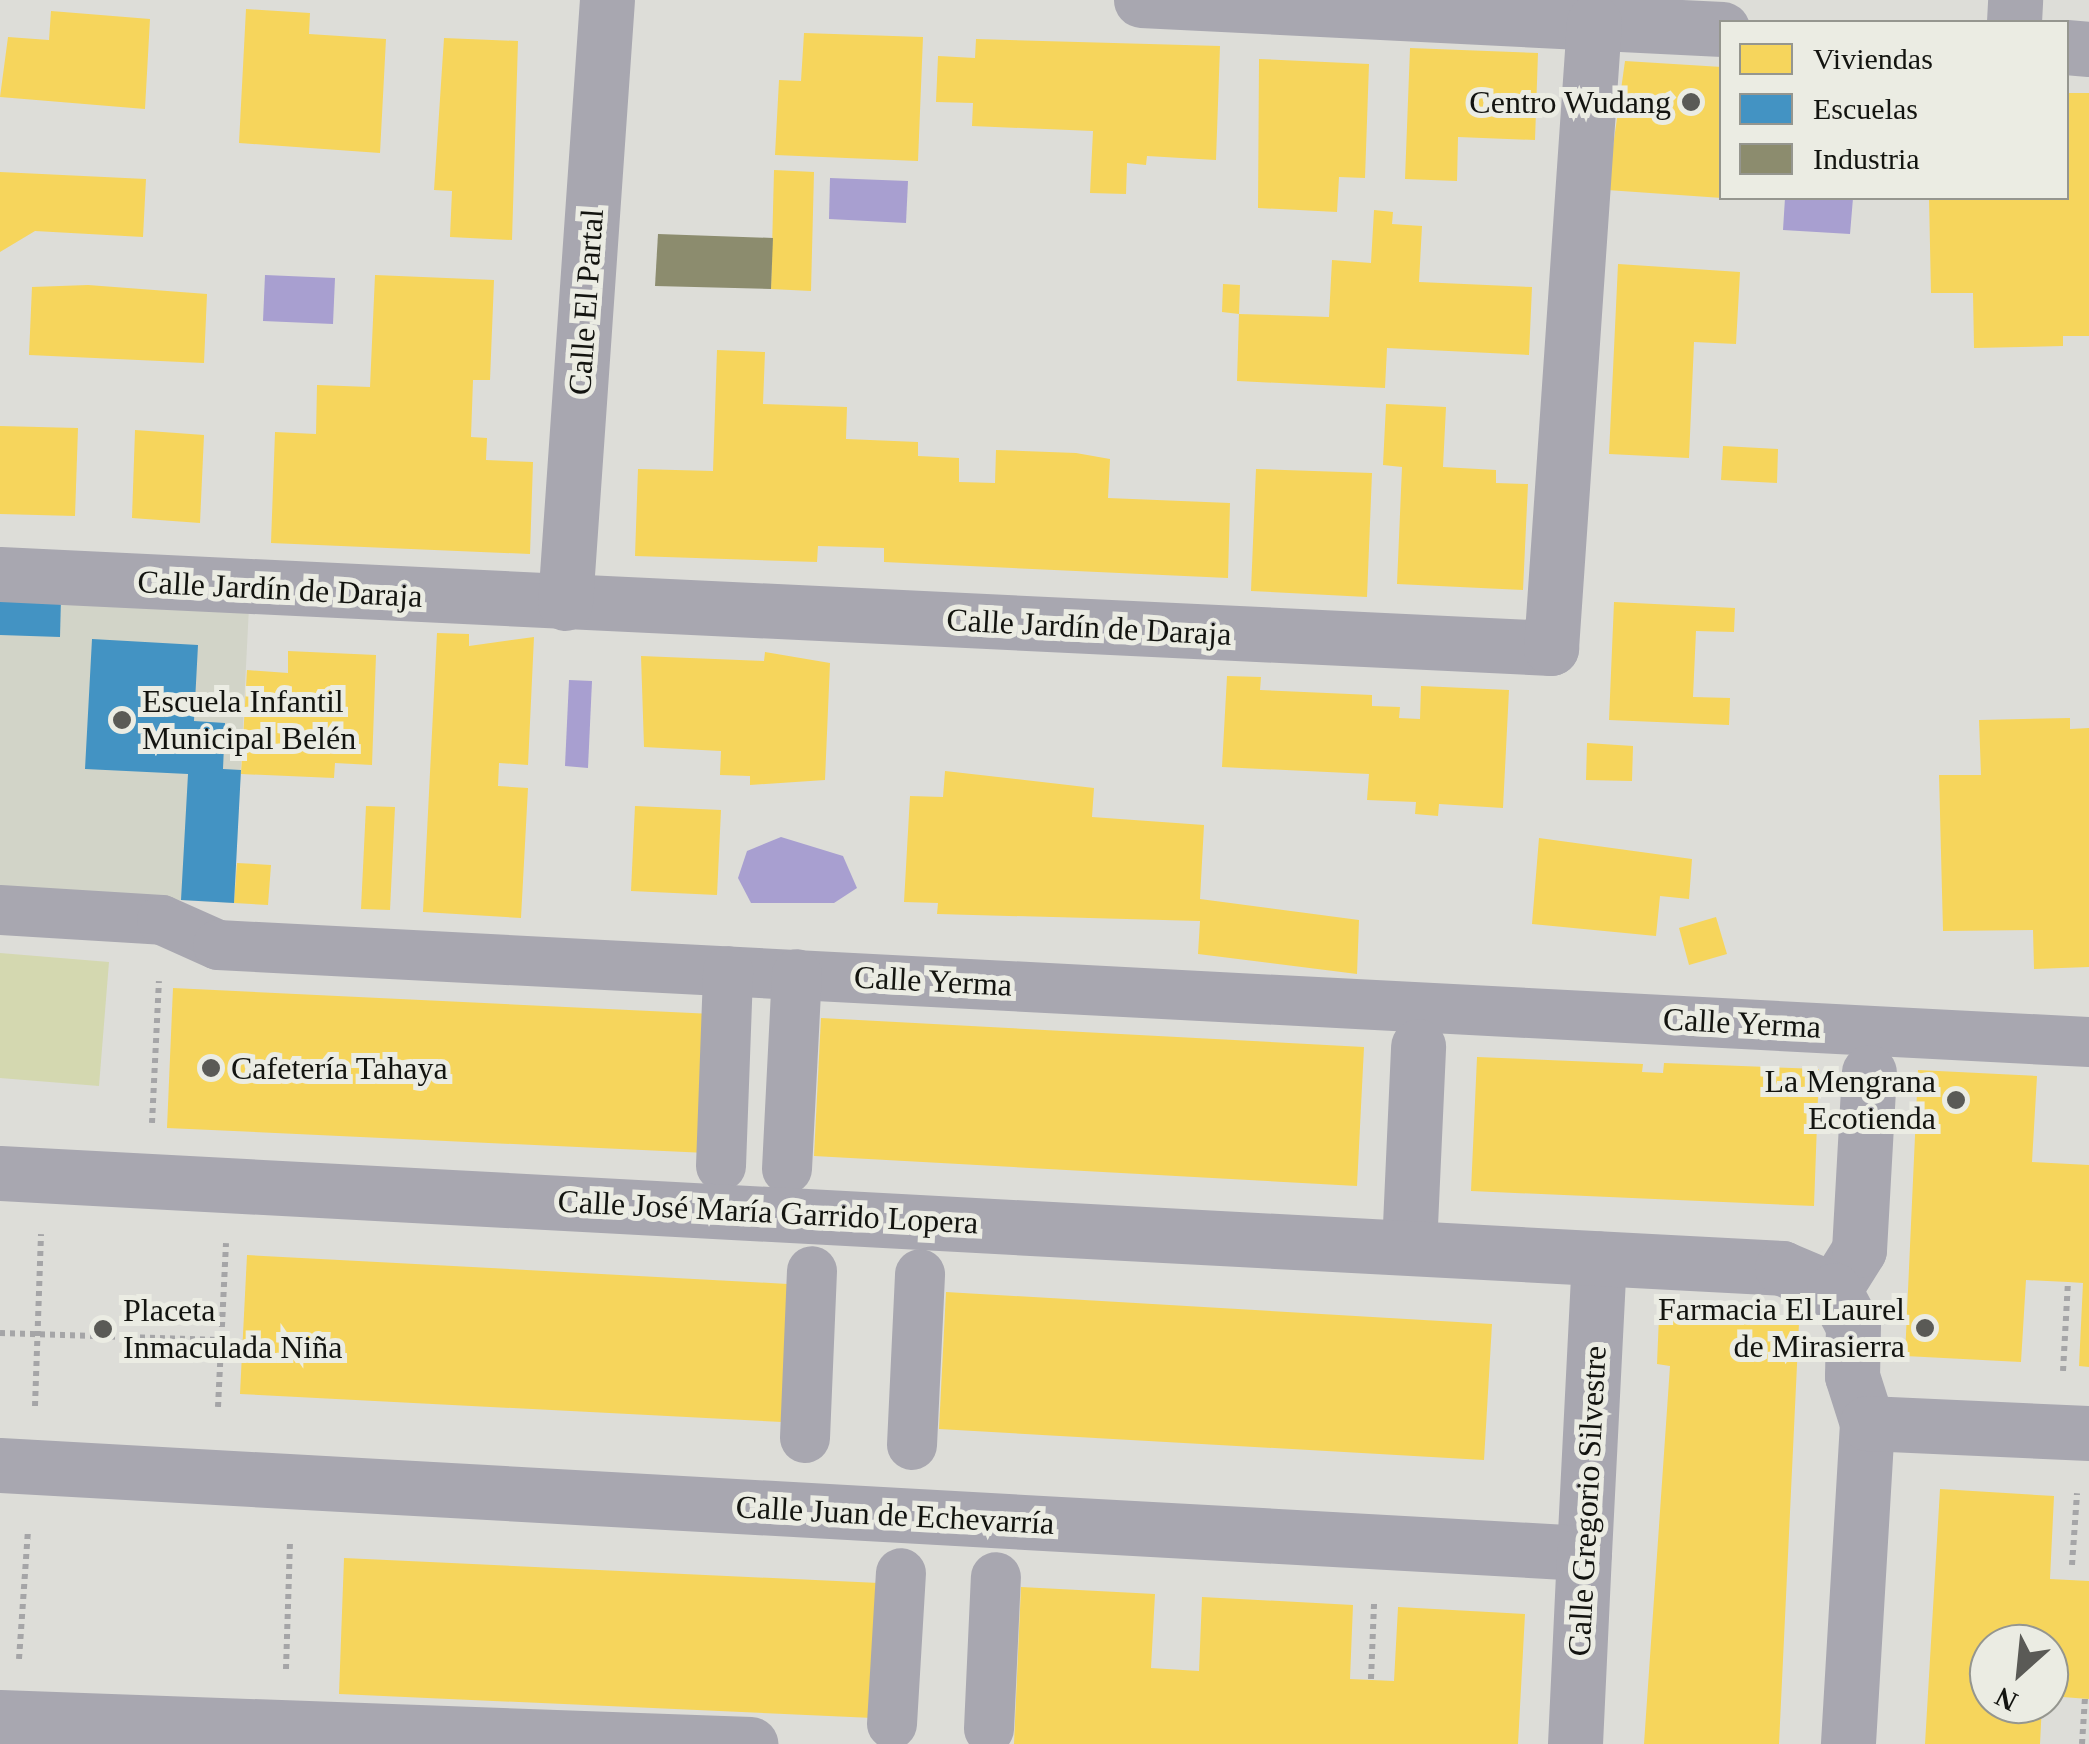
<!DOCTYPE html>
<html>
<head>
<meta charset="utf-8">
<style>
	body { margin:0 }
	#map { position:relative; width:2089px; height:1744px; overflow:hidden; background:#ddddd8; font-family:Georgia,serif }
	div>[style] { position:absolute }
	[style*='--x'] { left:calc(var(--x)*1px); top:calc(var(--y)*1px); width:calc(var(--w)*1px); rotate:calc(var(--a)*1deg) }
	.built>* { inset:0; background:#d2d4c8 }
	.green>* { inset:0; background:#d4d8b0 }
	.water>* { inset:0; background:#a89fd0 }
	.homes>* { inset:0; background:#f6d55c }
	.schools>* { inset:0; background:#4393c3 }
	.industry>* { inset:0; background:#8c8c6e }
	.path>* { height:6px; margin-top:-3px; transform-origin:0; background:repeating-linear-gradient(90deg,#a5a5a7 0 5px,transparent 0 10px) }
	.pedestrian>* { height:50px; margin:-25px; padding:0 25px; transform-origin:25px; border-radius:25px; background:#a8a7b0 }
	.minor>* { height:55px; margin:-27.5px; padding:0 27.5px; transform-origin:27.5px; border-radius:27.5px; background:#a8a7b0 }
	.tertiary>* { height:55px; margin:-27.5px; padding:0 27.5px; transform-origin:27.5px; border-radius:27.5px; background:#a8a7b0 }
	.dots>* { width:28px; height:28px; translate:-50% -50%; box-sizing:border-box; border:5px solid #ebece3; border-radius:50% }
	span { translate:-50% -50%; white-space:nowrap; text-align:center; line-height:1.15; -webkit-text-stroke:10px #ebece3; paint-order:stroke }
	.poi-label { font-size:32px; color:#131410 }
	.right { translate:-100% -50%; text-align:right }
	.left { translate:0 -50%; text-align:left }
	.street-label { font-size:32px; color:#131410 }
	.legend { position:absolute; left:1719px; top:20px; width:350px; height:180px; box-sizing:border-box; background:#ebece3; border:2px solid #95968f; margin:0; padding:12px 18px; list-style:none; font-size:30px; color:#131410 }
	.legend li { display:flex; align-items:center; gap:20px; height:50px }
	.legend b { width:50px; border:2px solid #95968f }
	.north { position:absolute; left:1969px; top:1624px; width:100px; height:100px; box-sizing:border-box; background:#ebece3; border:2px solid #95968f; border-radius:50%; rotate:207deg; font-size:28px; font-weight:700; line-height:40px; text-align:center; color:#131410 }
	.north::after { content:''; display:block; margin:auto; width:35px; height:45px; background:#5a5a56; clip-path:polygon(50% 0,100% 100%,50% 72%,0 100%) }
</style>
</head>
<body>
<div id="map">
	<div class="built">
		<div style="clip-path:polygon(0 596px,249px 607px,234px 903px,0 891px)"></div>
	</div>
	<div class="green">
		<div style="clip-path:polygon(0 953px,109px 962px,99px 1086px,0 1078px)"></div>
	</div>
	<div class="water">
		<div style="clip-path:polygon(830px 178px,908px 181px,906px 223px,829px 219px)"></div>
		<div style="clip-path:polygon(1785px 198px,1853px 198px,1850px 234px,1783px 230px)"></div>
		<div style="clip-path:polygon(265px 275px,335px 278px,333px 324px,263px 321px)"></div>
		<div style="clip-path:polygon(569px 680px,592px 681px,588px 768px,565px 766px)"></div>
		<div style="clip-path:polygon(781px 837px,843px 856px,857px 888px,834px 903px,751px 903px,738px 878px,747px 851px)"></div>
	</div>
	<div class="homes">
		<div style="clip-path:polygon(246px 9px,310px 13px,309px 34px,386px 39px,380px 153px,239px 143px)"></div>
		<div style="clip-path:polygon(51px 11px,150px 19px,145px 109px,0 97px,8px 37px,49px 40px)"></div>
		<div style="clip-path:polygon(804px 33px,923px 37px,918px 161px,775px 155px,779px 80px,801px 81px)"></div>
		<div style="clip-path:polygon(444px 38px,518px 41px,512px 240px,450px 237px,452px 191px,434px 190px)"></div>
		<div style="clip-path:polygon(976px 39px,1220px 46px,1216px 160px,1147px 156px,1146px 165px,1127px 163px,1126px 194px,1090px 193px,1093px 131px,972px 126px,973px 103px,936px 102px,938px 56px,975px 58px)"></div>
		<div style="clip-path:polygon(1410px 48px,1538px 53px,1535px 140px,1458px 137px,1457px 181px,1405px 179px)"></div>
		<div style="clip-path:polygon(1259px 59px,1369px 64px,1365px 178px,1339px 177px,1337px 212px,1258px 208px)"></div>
		<div style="clip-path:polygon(1625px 61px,1722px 67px,1722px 198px,1607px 190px)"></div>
		<div style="clip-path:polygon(2066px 93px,2089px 93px,2089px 336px,2063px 336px,2063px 346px,1974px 348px,1973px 293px,1931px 293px,1929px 198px,2066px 198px)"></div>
		<div style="clip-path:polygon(774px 170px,814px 172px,811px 291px,771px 289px)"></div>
		<div style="clip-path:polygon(0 172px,146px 179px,143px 237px,35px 231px,0 252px)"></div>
		<div style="clip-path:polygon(1374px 210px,1393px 212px,1392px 224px,1422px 226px,1419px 282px,1532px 287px,1529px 355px,1387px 348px,1385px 388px,1237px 381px,1239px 314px,1329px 317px,1332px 260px,1371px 263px)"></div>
		<div style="clip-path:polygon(1618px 264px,1740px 272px,1736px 344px,1694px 342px,1689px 458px,1609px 454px)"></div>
		<div style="clip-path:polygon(375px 275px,494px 280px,490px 380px,473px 380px,471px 437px,487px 438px,486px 460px,533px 462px,530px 554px,271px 543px,275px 432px,316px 434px,317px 385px,370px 387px)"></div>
		<div style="clip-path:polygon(1223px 284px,1240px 285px,1239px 314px,1222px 312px)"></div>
		<div style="clip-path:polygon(88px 285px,207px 294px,204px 363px,29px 355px,32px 287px)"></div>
		<div style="clip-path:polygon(717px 350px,765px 352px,763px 404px,847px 407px,846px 439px,918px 442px,918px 456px,959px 458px,959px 482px,995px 483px,996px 450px,1076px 453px,1110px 459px,1108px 498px,1230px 503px,1228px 578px,884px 562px,884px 548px,818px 546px,817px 562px,635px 556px,638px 469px,713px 471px)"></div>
		<div style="clip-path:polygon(1386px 404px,1446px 407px,1443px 467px,1496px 470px,1496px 483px,1528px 484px,1523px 590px,1397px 584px,1402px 467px,1383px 465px)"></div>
		<div style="clip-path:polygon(0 426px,78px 428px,75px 516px,0 514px)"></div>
		<div style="clip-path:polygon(135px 430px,204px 435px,200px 523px,132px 518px)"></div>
		<div style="clip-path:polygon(1723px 446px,1778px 449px,1777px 483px,1721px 480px)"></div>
		<div style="clip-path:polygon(1256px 469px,1372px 473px,1367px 597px,1251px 591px)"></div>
		<div style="clip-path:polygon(1614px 602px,1735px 608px,1734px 632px,1696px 631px,1693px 697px,1730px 698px,1729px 725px,1609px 720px)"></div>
		<div style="clip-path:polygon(437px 633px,469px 634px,469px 646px,534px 637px,528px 765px,499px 763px,498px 786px,528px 788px,521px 918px,423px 912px)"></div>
		<div style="clip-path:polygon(288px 651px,376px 655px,372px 765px,335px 763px,334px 778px,241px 774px,247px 670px,288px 673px)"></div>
		<div style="clip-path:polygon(765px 652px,830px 663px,825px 780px,750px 785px,750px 776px,720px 775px,721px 751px,644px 747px,641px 656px,764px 661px)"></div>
		<div style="clip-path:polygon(1227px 676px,1261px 677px,1260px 690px,1372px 695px,1372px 706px,1400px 707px,1399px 718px,1420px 719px,1421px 686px,1509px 690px,1503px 808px,1439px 804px,1438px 816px,1415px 814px,1416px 802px,1367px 800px,1369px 774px,1222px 767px)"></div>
		<div style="clip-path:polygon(2070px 718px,2070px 729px,2089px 728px,2089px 967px,2034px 969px,2033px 930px,1943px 931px,1939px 775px,1981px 775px,1979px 720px)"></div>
		<div style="clip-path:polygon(1587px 743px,1633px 746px,1632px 781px,1586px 780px)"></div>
		<div style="clip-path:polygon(945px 771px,1094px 788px,1092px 817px,1204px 825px,1200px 899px,1359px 920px,1357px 974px,1198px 954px,1200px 921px,937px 914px,938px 903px,904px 902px,910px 796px,943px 797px)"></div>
		<div style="clip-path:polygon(366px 806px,395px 807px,390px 910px,361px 909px)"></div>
		<div style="clip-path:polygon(635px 806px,721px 810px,717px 895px,631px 891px)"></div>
		<div style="clip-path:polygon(1539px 838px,1692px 859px,1689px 899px,1660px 896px,1656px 936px,1532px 924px)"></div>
		<div style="clip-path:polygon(237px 863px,271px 865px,268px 905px,234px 903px)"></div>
		<div style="clip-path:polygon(1716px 917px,1727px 954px,1689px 965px,1679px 928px)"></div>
		<div style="clip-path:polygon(173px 988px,713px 1014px,707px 1153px,167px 1128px)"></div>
		<div style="clip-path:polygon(821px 1018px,1364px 1047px,1357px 1186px,814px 1156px)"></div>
		<div style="clip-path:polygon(1477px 1057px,1643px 1064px,1642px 1072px,1663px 1073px,1664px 1063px,1819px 1069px,1814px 1206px,1471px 1191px)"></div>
		<div style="clip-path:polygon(1918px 1070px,2037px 1076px,2032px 1162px,2089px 1165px,2089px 1367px,2079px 1366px,2083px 1283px,2068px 1282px,2026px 1280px,2021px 1362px,1905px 1356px)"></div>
		<div style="clip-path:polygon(247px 1255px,788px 1284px,782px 1422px,240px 1394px)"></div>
		<div style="clip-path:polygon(946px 1292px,1492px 1324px,1484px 1460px,939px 1429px)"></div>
		<div style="clip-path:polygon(1659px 1316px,1799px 1323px,1779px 1744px,1644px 1744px,1670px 1366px,1657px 1364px)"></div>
		<div style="clip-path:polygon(1940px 1489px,2054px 1496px,2050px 1579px,2089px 1581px,2089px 1699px,2049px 1696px,2049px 1644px,1989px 1644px,1989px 1704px,2042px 1704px,2040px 1744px,1925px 1744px)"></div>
		<div style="clip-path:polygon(344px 1558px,879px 1583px,873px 1718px,339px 1694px)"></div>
		<div style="clip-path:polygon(1021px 1587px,1155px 1594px,1151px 1668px,1199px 1671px,1202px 1597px,1353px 1605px,1350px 1679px,1394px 1681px,1398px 1607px,1525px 1614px,1518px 1744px,1014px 1744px)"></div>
	</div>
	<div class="schools">
		<div style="clip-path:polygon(0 596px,61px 598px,60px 637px,0 635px)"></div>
		<div style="clip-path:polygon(92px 639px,198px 645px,194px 721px,225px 723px,223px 769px,241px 770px,234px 903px,181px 900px,188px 774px,85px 769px)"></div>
	</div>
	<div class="industry">
		<div style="clip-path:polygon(658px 234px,773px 238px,771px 289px,655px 286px)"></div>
	</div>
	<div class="path">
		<div style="--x:152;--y:1123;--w:142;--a:-87.2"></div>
		<div style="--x:0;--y:1333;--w:221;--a:1.8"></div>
		<div style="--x:2063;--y:1371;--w:89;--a:-86.8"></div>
		<div style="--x:35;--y:1406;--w:172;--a:-88"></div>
		<div style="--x:218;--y:1407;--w:164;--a:-87.2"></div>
		<div style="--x:2072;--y:1565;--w:72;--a:-86"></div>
		<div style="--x:19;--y:1659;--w:129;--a:-86"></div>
		<div style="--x:286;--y:1669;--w:126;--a:-88.2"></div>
		<div style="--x:1371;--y:1679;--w:76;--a:-87.7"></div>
		<div style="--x:2082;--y:1744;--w:46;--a:-86.3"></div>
	</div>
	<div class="pedestrian">
		<div style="--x:0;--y:910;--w:162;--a:3.5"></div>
		<div style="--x:162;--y:920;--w:61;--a:24.1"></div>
		<div style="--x:218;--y:945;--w:1874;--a:2.97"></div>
		<div style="--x:721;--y:1166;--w:195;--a:-87.9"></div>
		<div style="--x:787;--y:1169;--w:195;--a:-87.1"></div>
		<div style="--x:805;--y:1438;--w:167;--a:-87.6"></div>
		<div style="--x:912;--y:1445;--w:171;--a:-87.3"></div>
		<div style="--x:892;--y:1724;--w:151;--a:-86.6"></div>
		<div style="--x:989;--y:1729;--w:152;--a:-87.4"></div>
	</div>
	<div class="minor">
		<div style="--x:1141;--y:0;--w:582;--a:2.86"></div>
		<div style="--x:2014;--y:22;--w:22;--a:-87"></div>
		<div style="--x:2066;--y:47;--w:23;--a:5"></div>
		<div style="--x:0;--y:574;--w:1553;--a:2.73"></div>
		<div style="--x:1551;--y:648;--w:627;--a:-86.07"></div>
		<div style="--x:565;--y:603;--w:604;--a:-86.02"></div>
		<div style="--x:1409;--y:1247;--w:201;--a:-87.4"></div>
		<div style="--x:1834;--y:1290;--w:47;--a:-58"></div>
		<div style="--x:1859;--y:1250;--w:178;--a:-86.8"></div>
		<div style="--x:1584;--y:1553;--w:295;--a:-87.1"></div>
		<div style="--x:0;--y:1717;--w:751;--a:2.06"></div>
	</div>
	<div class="tertiary">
		<div style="--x:0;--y:1173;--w:1785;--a:3.05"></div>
		<div style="--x:1782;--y:1268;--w:56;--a:22.9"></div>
		<div style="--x:1834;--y:1290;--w:40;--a:62"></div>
		<div style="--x:1853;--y:1325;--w:51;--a:91.1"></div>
		<div style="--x:1852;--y:1376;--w:49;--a:72.3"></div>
		<div style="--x:1867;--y:1423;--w:322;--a:93.4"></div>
		<div style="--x:1867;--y:1423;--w:222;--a:2.6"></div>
		<div style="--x:0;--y:1465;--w:1586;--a:3.18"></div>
		<div style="--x:1584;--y:1553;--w:191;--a:92.7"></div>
	</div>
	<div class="dots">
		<div style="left:1691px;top:102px;background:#5a5a56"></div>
		<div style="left:122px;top:720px;background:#5a5a56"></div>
		<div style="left:211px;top:1068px;background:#5a5a56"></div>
		<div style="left:1956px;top:1100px;background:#5a5a56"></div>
		<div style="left:1925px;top:1328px;background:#5a5a56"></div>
		<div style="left:103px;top:1329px;background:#5a5a56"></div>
	</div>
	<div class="poi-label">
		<span class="right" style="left:1671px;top:102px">Centro Wudang</span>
		<span class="left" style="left:142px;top:720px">Escuela Infantil<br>Municipal Belén</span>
		<span class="left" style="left:231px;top:1068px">Cafetería Tahaya</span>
		<span class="right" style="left:1936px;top:1100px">La Mengrana<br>Ecotienda</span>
		<span class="right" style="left:1905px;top:1328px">Farmacia El Laurel<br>de Mirasierra</span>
		<span class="left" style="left:123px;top:1329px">Placeta<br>Inmaculada Niña</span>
	</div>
	<div class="street-label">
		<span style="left:586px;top:302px;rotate:-86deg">Calle El Partal</span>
		<span style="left:280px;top:589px;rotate:3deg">Calle Jardín de Daraja</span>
		<span style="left:1089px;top:627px;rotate:3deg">Calle Jardín de Daraja</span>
		<span style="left:933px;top:981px;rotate:3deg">Calle Yerma</span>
		<span style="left:1742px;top:1023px;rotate:3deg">Calle Yerma</span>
		<span style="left:768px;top:1212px;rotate:3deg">Calle José María Garrido Lopera</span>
		<span style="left:1587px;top:1501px;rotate:-87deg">Calle Gregorio Silvestre</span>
		<span style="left:895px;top:1515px;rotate:3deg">Calle Juan de Echevarría</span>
	</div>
	<ul class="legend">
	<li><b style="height:28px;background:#f6d55c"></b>Viviendas</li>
	<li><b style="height:28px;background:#4393c3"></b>Escuelas</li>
	<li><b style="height:28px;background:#8c8c6e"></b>Industria</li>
	</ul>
	<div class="north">N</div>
</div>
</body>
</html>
